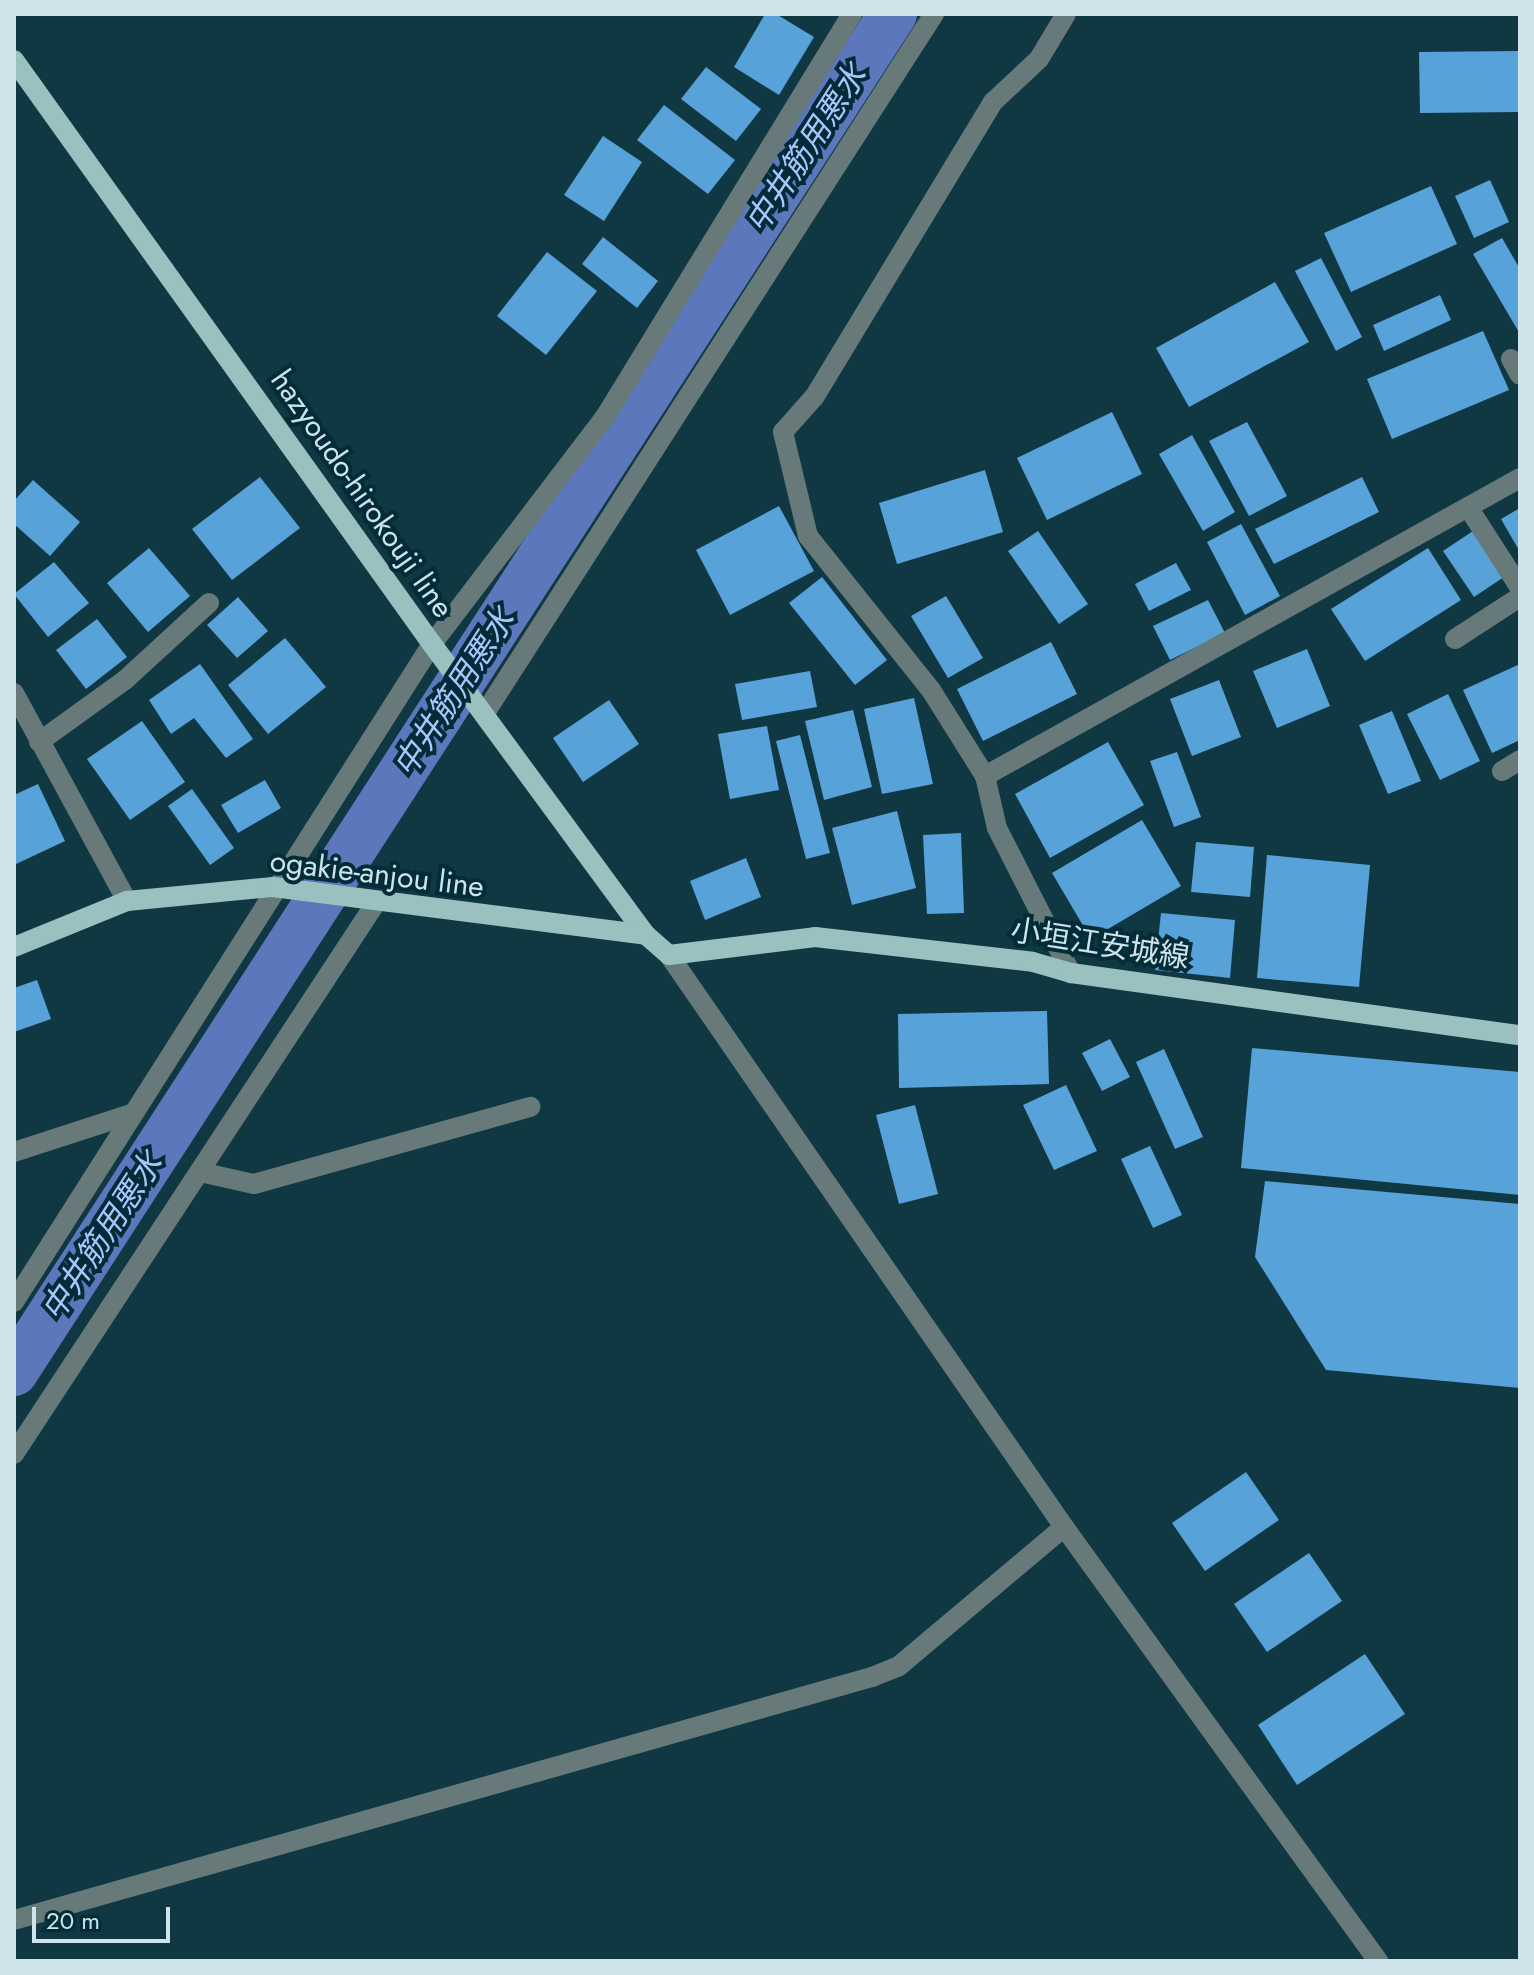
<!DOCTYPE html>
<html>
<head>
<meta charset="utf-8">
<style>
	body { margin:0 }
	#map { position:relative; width:1534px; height:1975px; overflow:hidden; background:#0f3843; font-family:Jost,"Noto Sans JP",sans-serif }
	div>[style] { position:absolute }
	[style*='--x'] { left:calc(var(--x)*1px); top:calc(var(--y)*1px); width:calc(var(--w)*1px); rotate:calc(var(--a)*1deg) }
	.canal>* { height:48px; margin:-24px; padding:0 24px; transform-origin:24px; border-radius:24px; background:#5d77bc }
	.building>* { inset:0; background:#58a2da }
	.minor>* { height:20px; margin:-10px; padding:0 10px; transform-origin:10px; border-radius:10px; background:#677979 }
	.major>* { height:20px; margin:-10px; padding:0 10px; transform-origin:10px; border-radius:10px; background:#9ac0bf }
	span { translate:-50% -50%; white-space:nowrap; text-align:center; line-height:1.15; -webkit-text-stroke:8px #022d38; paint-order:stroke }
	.street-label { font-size:30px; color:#cee3ea }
	.water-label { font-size:32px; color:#acc3fc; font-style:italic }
	.frame { position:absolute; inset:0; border:16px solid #cee3ea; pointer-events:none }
	.scale { position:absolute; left:32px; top:1907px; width:138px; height:36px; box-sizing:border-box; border:4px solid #cee3ea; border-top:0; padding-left:10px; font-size:24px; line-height:28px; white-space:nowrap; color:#cee3ea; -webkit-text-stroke:6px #022d38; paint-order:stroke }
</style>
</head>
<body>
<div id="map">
	<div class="canal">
		<div style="--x:14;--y:1372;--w:1618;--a:-57.09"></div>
	</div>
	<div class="building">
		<div style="clip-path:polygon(765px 14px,776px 14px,814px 37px,779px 95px,734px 67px)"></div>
		<div style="clip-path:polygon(1520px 51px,1520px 112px,1420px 113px,1419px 52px)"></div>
		<div style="clip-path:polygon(706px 67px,761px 109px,736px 141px,681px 99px)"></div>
		<div style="clip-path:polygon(664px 105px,735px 160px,708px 194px,637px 140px)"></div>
		<div style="clip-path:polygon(603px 136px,642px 162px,604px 221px,564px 195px)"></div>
		<div style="clip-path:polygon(1490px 180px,1509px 222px,1474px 238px,1455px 196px)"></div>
		<div style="clip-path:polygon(1431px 186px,1457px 244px,1351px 292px,1324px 233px)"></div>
		<div style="clip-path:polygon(603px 237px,658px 281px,637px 308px,582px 264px)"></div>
		<div style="clip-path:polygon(1502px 238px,1520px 269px,1520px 334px,1473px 254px)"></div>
		<div style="clip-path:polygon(547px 252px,597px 291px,546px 355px,497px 316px)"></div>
		<div style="clip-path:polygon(1321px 258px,1362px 337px,1336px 351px,1295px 271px)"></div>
		<div style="clip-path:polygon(1275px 282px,1309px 342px,1189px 407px,1156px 348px)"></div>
		<div style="clip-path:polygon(1440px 295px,1451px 320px,1384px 351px,1373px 325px)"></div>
		<div style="clip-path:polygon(1483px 331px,1509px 390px,1392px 439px,1367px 379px)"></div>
		<div style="clip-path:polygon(1112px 412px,1142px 474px,1047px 520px,1017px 458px)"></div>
		<div style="clip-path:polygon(1247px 422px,1287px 496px,1249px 516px,1209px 441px)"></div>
		<div style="clip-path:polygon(1192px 435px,1235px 512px,1203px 531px,1159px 454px)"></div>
		<div style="clip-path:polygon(985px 470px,1003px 532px,897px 564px,879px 503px)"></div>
		<div style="clip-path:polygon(260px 477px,300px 528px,232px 580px,192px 529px)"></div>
		<div style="clip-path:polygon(1362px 477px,1379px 512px,1274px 564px,1255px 529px)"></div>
		<div style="clip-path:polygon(33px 480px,80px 522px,50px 556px,14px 524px,14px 501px)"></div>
		<div style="clip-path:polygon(779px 506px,814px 571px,730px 615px,696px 550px)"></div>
		<div style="clip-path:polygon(1520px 508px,1520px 552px,1501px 519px)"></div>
		<div style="clip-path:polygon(1241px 524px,1280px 596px,1245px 615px,1207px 542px)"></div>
		<div style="clip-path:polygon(1038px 531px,1088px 604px,1059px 624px,1008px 551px)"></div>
		<div style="clip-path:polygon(1473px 531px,1504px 577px,1474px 597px,1443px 551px)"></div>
		<div style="clip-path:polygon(149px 548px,190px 596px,148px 632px,107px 583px)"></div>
		<div style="clip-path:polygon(1428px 548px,1461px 600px,1365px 661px,1331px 609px)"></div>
		<div style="clip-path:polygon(54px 562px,89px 603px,48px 637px,14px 594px)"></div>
		<div style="clip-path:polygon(1176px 563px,1191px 590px,1149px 611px,1135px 584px)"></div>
		<div style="clip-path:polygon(822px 577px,887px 660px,855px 685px,789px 603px)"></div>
		<div style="clip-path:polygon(946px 596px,983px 658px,948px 678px,911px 616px)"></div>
		<div style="clip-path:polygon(238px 597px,268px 631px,237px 658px,207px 625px)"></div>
		<div style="clip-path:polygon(1208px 600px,1225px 633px,1170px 660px,1153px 626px)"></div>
		<div style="clip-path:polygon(97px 619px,127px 657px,86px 689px,56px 650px)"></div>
		<div style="clip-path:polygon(285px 638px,326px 687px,268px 734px,228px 685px)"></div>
		<div style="clip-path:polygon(1051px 642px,1077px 694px,983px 741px,957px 689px)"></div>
		<div style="clip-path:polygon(1307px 649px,1330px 706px,1277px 728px,1253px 671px)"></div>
		<div style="clip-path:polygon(200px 664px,253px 739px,226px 758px,194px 718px,171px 734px,149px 700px)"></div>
		<div style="clip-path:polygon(1520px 664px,1520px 740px,1492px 753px,1463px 690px)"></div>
		<div style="clip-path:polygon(810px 671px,817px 707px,742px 720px,735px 684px)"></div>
		<div style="clip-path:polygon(1219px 680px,1241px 737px,1192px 756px,1170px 699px)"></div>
		<div style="clip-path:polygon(1448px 694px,1480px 761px,1440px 780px,1407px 714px)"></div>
		<div style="clip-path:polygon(914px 698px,933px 784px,882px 794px,864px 709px)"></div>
		<div style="clip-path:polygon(609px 700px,639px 744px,583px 782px,553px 738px)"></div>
		<div style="clip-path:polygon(853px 710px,872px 787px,824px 800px,805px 721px)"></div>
		<div style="clip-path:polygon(1392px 711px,1421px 781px,1388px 794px,1359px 725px)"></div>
		<div style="clip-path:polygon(142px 721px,185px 782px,130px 820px,87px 759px)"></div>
		<div style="clip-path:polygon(767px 726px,779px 790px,730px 799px,718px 734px)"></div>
		<div style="clip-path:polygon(800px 735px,830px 853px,806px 859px,776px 741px)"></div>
		<div style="clip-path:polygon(1108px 742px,1144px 805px,1050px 858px,1015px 794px)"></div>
		<div style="clip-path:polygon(1177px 752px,1201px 817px,1174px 827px,1150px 761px)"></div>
		<div style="clip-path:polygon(265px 780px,281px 808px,238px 833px,221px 805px)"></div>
		<div style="clip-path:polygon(38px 784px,65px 841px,14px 865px,14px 795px)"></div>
		<div style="clip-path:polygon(192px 789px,234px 848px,210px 865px,168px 806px)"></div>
		<div style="clip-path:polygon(897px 811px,916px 888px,852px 905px,832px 828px)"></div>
		<div style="clip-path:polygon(1142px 820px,1181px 886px,1091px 939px,1052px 873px)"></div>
		<div style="clip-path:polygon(961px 833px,964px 913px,927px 914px,923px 835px)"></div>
		<div style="clip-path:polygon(1196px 842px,1254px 847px,1250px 897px,1191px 892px)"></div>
		<div style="clip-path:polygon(1267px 855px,1370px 865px,1359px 987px,1257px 978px)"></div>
		<div style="clip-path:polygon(746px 858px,761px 897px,705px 920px,690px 881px)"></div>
		<div style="clip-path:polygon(1161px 913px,1235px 920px,1230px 978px,1155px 970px)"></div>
		<div style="clip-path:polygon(37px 980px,51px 1019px,14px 1032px,14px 988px)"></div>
		<div style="clip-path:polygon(1047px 1011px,1049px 1084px,899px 1088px,898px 1014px)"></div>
		<div style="clip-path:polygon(1110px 1039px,1130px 1077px,1102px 1091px,1082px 1053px)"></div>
		<div style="clip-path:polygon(1252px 1048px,1520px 1072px,1520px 1195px,1241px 1168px)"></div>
		<div style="clip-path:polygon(1164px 1049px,1203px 1137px,1175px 1149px,1136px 1062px)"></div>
		<div style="clip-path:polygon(1066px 1085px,1097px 1151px,1054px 1170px,1023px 1105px)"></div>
		<div style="clip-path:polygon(915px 1105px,938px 1194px,899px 1204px,876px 1115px)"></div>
		<div style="clip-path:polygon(1150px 1146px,1182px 1215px,1153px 1228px,1121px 1159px)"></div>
		<div style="clip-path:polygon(1265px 1181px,1520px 1204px,1520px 1388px,1326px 1370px,1255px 1257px)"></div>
		<div style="clip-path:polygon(1246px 1472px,1279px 1520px,1205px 1571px,1172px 1523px)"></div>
		<div style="clip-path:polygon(1309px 1553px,1342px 1601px,1267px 1652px,1234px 1604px)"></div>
		<div style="clip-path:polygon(1365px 1654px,1405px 1714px,1297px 1785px,1258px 1725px)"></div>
	</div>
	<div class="minor">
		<div style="--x:1066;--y:14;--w:52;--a:121"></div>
		<div style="--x:1039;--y:59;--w:63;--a:136.9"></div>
		<div style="--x:993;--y:102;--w:344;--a:121.2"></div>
		<div style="--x:815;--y:396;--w:48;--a:131.6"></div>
		<div style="--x:783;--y:432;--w:107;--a:76.5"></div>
		<div style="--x:808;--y:536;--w:197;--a:51.4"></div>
		<div style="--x:931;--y:690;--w:102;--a:57.9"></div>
		<div style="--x:985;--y:776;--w:53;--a:77"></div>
		<div style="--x:997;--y:828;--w:163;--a:63"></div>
		<div style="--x:1511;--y:359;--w:18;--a:61"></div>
		<div style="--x:1468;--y:507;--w:96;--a:57.3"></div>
		<div style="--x:1455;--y:639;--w:77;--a:-32.9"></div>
		<div style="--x:14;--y:693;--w:237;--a:61.5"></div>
		<div style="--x:485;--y:713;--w:831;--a:-57.29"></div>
		<div style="--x:39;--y:742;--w:106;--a:-35.8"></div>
		<div style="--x:125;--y:680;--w:114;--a:-42.5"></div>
		<div style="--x:1502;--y:771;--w:21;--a:-31"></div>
		<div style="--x:985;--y:776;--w:612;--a:-29.12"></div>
		<div style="--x:669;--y:955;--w:695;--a:55.37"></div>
		<div style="--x:1064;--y:1527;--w:536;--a:54.11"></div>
		<div style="--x:14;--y:1152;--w:123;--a:-18"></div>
		<div style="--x:200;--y:1172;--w:55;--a:12.5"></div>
		<div style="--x:254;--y:1184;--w:287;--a:-15.6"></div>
		<div style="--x:14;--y:1302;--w:780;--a:-57.57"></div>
		<div style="--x:432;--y:644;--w:285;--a:-52.7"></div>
		<div style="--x:605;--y:417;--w:473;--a:-58.5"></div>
		<div style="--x:14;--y:1454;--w:658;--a:-56.72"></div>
		<div style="--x:14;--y:1920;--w:892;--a:-15.81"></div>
		<div style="--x:872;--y:1677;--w:29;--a:-22"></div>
		<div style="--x:899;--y:1666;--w:216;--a:-40.1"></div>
	</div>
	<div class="major">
		<div style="--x:14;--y:60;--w:718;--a:54.41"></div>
		<div style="--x:432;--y:644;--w:361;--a:53.7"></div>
		<div style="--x:646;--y:935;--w:30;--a:41"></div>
		<div style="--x:669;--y:955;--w:147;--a:-7"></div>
		<div style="--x:815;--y:937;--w:219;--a:6.5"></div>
		<div style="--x:1033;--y:962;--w:40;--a:16"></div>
		<div style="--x:1071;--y:973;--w:453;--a:7.9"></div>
		<div style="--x:14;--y:947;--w:122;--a:-22.2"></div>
		<div style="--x:127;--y:901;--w:147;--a:-5.5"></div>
		<div style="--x:273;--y:887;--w:376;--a:7.3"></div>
	</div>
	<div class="street-label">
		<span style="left:362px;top:494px;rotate:55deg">hazyoudo-hirokouji line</span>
		<span style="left:377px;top:874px;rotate:7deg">ogakie-anjou line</span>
		<span style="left:1100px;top:944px;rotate:9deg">小垣江安城線</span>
	</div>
	<div class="water-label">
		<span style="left:806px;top:149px;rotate:-57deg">中井筋用悪水</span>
		<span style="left:454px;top:693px;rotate:-57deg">中井筋用悪水</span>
		<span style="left:102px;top:1237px;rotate:-57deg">中井筋用悪水</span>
	</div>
	<div class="frame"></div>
	<div class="scale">20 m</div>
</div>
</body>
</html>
